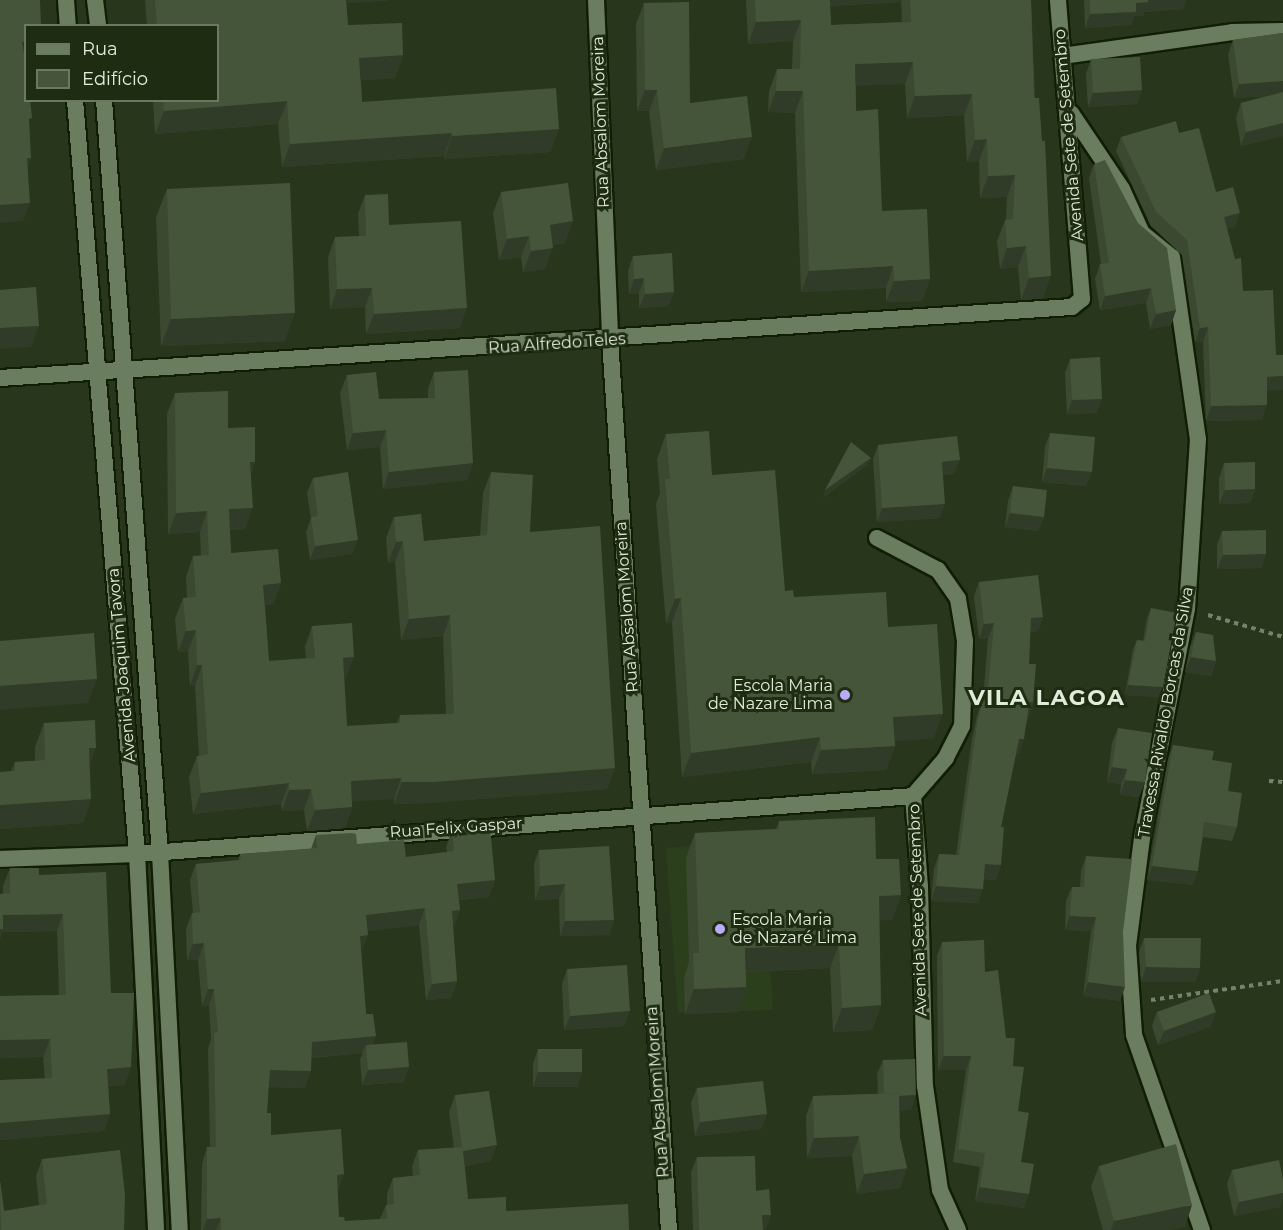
<!DOCTYPE html>
<html>
<head>
<meta charset="utf-8">
<style>
	body { margin:0 }
	#map { position:relative; width:1283px; height:1230px; overflow:hidden; background:#28371c; font-family:Montserrat,sans-serif }
	div>[style] { position:absolute }
	[style*='--x'] { left:calc(var(--x)*1px); top:calc(var(--y)*1px); width:calc(var(--w)*1px); rotate:calc(var(--a)*1deg) }
	.built>* { inset:0; background:#2c3f1d }
	.path>* { height:4px; margin-top:-2px; transform-origin:0; background:repeating-linear-gradient(90deg,#76836c 0 4.5px,transparent 0 9px) }
	.roads { filter:drop-shadow(2px 0 #111e05) drop-shadow(-2px 0 #111e05) drop-shadow(0 2px #111e05) drop-shadow(0 -2px #111e05) }
	.minor>* { height:16px; margin:-8px; padding:0 8px; transform-origin:8px; border-radius:8px; background:#6b7d5f }
	.tertiary>* { height:16px; margin:-8px; padding:0 8px; transform-origin:8px; border-radius:8px; background:#6b7d5f }
	.wall>* { inset:0; background:#3b4931 }
	.shaded-wall>* { inset:0; background:#303c28 }
	.building>* { inset:0; background:#455539 }
	.dots>* { width:16px; height:16px; translate:-50% -50%; box-sizing:border-box; border:3px solid #1e2d12; border-radius:50% }
	span { translate:-50% -50%; white-space:nowrap; text-align:center; line-height:1.15; -webkit-text-stroke:6px #1e2d12; paint-order:stroke }
	.street-label { font-size:16px; color:#e1ebda }
	.poi-label { font-size:16px; color:#e1ebda }
	.right { translate:-100% -50%; text-align:right }
	.left { translate:0 -50%; text-align:left }
	.district-label { font-size:22px; color:#e1ebda; font-weight:700; letter-spacing:1.5px }
	.legend { position:absolute; left:24px; top:24px; width:195px; height:78px; box-sizing:border-box; background:#1e2d12; border:2px solid #6c7962; margin:0; padding:8px 10px; list-style:none; font-size:18px; color:#e1ebda }
	.legend li { display:flex; align-items:center; gap:12px; height:30px }
	.legend b { width:30px; border:2px solid #6c7962 }
</style>
</head>
<body>
<div id="map">
	<div class="built">
		<div style="clip-path:polygon(762px 840px,773px 1010px,678px 1013px,666px 848px)"></div>
	</div>
	<div class="path">
		<div style="--x:1208;--y:615;--w:78;--a:16.3"></div>
		<div style="--x:1269;--y:781;--w:14;--a:4"></div>
		<div style="--x:1151;--y:1000;--w:133;--a:-8.2"></div>
	</div>
	<div class="roads">
		<div class="minor">
			<div style="--x:66;--y:0;--w:26;--a:86"></div>
			<div style="--x:95;--y:0;--w:26;--a:83"></div>
			<div style="--x:1062;--y:56;--w:172;--a:-8"></div>
			<div style="--x:1232;--y:32;--w:51;--a:-1.1"></div>
			<div style="--x:75;--y:100;--w:757;--a:85.3"></div>
			<div style="--x:137;--y:854;--w:376;--a:87.1"></div>
			<div style="--x:104;--y:100;--w:755;--a:85.75"></div>
			<div style="--x:160;--y:853;--w:378;--a:87"></div>
			<div style="--x:1071;--y:113;--w:92;--a:56.1"></div>
			<div style="--x:1122;--y:189;--w:48;--a:65.6"></div>
			<div style="--x:1142;--y:233;--w:38;--a:39"></div>
			<div style="--x:1172;--y:257;--w:184;--a:81.9"></div>
			<div style="--x:1198;--y:439;--w:170;--a:93.7"></div>
			<div style="--x:1187;--y:609;--w:233;--a:101.1"></div>
			<div style="--x:1142;--y:838;--w:109;--a:97.4"></div>
			<div style="--x:1128;--y:946;--w:89;--a:86.1"></div>
			<div style="--x:1134;--y:1035;--w:207;--a:70.8"></div>
			<div style="--x:0;--y:378;--w:1074;--a:-3.79"></div>
			<div style="--x:1072;--y:307;--w:13;--a:-39"></div>
			<div style="--x:1082;--y:299;--w:300;--a:-94.6"></div>
			<div style="--x:877;--y:538;--w:69;--a:27.7"></div>
			<div style="--x:938;--y:570;--w:35;--a:55"></div>
			<div style="--x:958;--y:599;--w:43;--a:80.5"></div>
			<div style="--x:965;--y:641;--w:85;--a:92"></div>
			<div style="--x:962;--y:726;--w:36;--a:117"></div>
			<div style="--x:946;--y:758;--w:50;--a:131"></div>
			<div style="--x:913;--y:796;--w:91;--a:85.6"></div>
			<div style="--x:920;--y:887;--w:199;--a:88.6"></div>
			<div style="--x:925;--y:1086;--w:105;--a:81.8"></div>
			<div style="--x:940;--y:1190;--w:44;--a:65.8"></div>
			<div style="--x:0;--y:859;--w:137;--a:-2.1"></div>
			<div style="--x:137;--y:854;--w:778;--a:-4.27"></div>
		</div>
		<div class="tertiary">
			<div style="--x:596;--y:0;--w:340;--a:87.6"></div>
			<div style="--x:610;--y:340;--w:892;--a:86.21"></div>
		</div>
	</div>
	<div class="wall">
		<div style="clip-path:polygon(145px 0,391px 0,346px 3px,348px 25px,403px 55px,395px 78px,361px 80px,362px 102px,559px 129px,550px 152px,444px 159px,444px 156px,282px 167px,278px 124px,155px 134px,153px 100px,218px 100px,218px 26px,147px 26px)"></div>
		<div style="clip-path:polygon(evenodd,746px 0,1031px 0,1043px 298px,1021px 300px,1018px 267px,1000px 269px,997px 241px,1005px 220px,1006px 220px,1007px 197px,980px 198px,979px 161px,967px 162px,964px 115px,907px 118px,905px 84px,856px 85px,856px 111px,882px 211px,930px 279px,922px 301px,886px 302px,886px 288px,801px 292px,795px 113px,768px 112px,769px 91px,777px 69px,792px 69px,793px 41px,748px 44px,746px 0,901px 2px,902px 22px,831px 25px,830px 6px,901px 2px)"></div>
		<div style="clip-path:polygon(1084px 0,1186px 0,1183px 9px,1144px 12px,1143px 16px,1134px 16px,1131px 25px,1085px 28px)"></div>
		<div style="clip-path:polygon(644px 3px,690px 103px,744px 159px,656px 170px,649px 111px,637px 111px,636px 24px)"></div>
		<div style="clip-path:polygon(1283px 33px,1283px 136px,1241px 146px,1236px 118px,1241px 103px,1268px 96px,1234px 98px,1228px 54px,1233px 40px)"></div>
		<div style="clip-path:polygon(1091px 59px,1142px 90px,1137px 104px,1088px 107px,1086px 74px)"></div>
		<div style="clip-path:polygon(1179px 133px,1216px 192px,1235px 227px,1227px 229px,1267px 391px,1262px 420px,1206px 421px,1203px 342px,1195px 342px,1182px 255px,1151px 226px,1116px 151px,1121px 137px)"></div>
		<div style="clip-path:polygon(1094px 164px,1176px 310px,1171px 325px,1150px 329px,1146px 303px,1100px 310px,1095px 279px,1100px 264px,1101px 264px,1089px 178px)"></div>
		<div style="clip-path:polygon(167px 189px,285px 341px,161px 346px,156px 217px)"></div>
		<div style="clip-path:polygon(501px 192px,565px 243px,553px 245px,545px 269px,523px 272px,521px 257px,499px 260px,493px 213px)"></div>
		<div style="clip-path:polygon(365px 195px,389px 225px,460px 328px,366px 334px,365px 307px,330px 309px,328px 257px,335px 237px,359px 236px,358px 214px)"></div>
		<div style="clip-path:polygon(633px 256px,674px 292px,668px 306px,639px 308px,639px 293px,629px 294px,628px 271px)"></div>
		<div style="clip-path:polygon(1070px 359px,1102px 399px,1096px 413px,1067px 414px,1065px 373px)"></div>
		<div style="clip-path:polygon(434px 372px,473px 463px,467px 480px,383px 489px,380px 447px,347px 450px,340px 393px,347px 375px,379px 399px,428px 398px,428px 389px)"></div>
		<div style="clip-path:polygon(175px 393px,228px 428px,255px 462px,251px 473px,245px 529px,230px 530px,231px 553px,281px 583px,273px 604px,265px 605px,269px 661px,306px 658px,305px 647px,312px 626px,346px 678px,344px 678px,347px 726px,397px 723px,400px 715px,446px 714px,443px 636px,401px 640px,395px 562px,388px 563px,386px 538px,394px 517px,424px 541px,480px 536px,483px 493px,491px 472px,530px 532px,615px 768px,607px 789px,427px 803px,394px 804px,394px 799px,352px 801px,352px 807px,345px 828px,307px 831px,304px 810px,282px 811px,281px 804px,193px 814px,189px 777px,197px 756px,199px 756px,195px 686px,190px 686px,188px 651px,178px 652px,175px 619px,183px 598px,187px 598px,186px 577px,193px 556px,201px 556px,200px 532px,168px 534px,167px 414px)"></div>
		<div style="clip-path:polygon(1050px 433px,1086px 486px,1042px 482px,1045px 447px)"></div>
		<div style="clip-path:polygon(666px 434px,712px 475px,785px 591px,794px 597px,888px 627px,934px 738px,895px 741px,895px 746px,886px 770px,812px 774px,811px 762px,682px 777px,672px 622px,666px 623px,656px 504px,660px 493px,657px 459px)"></div>
		<div style="clip-path:polygon(878px 445px,954px 474px,943px 475px,940px 518px,877px 522px,873px 459px)"></div>
		<div style="clip-path:polygon(1224px 463px,1255px 489px,1250px 503px,1219px 504px,1219px 478px)"></div>
		<div style="clip-path:polygon(313px 478px,352px 554px,310px 560px,306px 532px,311px 518px,307px 493px)"></div>
		<div style="clip-path:polygon(1013px 486px,1044px 517px,1038px 531px,1005px 527px,1008px 501px)"></div>
		<div style="clip-path:polygon(1222px 531px,1266px 554px,1261px 568px,1217px 569px,1217px 545px)"></div>
		<div style="clip-path:polygon(979px 582px,1043px 617px,1038px 631px,1030px 632px,1029px 664px,1033px 702px,1028px 717px,1019px 754px,1016px 754px,1001px 827px,996px 880px,984px 879px,978px 903px,931px 901px,934px 869px,939px 854px,956px 855px,972px 739px,977px 716px,982px 701px,983px 701px,988px 638px,979px 639px,974px 596px)"></div>
		<div style="clip-path:polygon(1151px 608px,1159px 697px,1125px 695px,1133px 649px,1137px 640px,1143px 641px,1147px 618px)"></div>
		<div style="clip-path:polygon(1196px 632px,1216px 661px,1211px 676px,1185px 672px,1190px 647px)"></div>
		<div style="clip-path:polygon(44px 723px,91px 799px,83px 823px,0 829px,0 772px,11px 771px,15px 762px,35px 761px,35px 747px)"></div>
		<div style="clip-path:polygon(1118px 728px,1145px 782px,1139px 797px,1120px 795px,1121px 784px,1107px 782px,1112px 743px)"></div>
		<div style="clip-path:polygon(1173px 745px,1212px 760px,1228px 791px,1237px 827px,1232px 841px,1203px 837px,1193px 885px,1147px 880px,1168px 759px)"></div>
		<div style="clip-path:polygon(779px 821px,876px 859px,901px 895px,892px 920px,879px 920px,881px 1005px,872px 1030px,833px 1032px,830px 968px,746px 972px,746px 987px,738px 1012px,685px 1014px,684px 978px,689px 962px,686px 858px,695px 833px,776px 829px)"></div>
		<div style="clip-path:polygon(452px 831px,495px 880px,489px 897px,459px 900px,460px 910px,454px 926px,453px 926px,457px 981px,451px 998px,426px 1000px,419px 925px,367px 931px,362px 951px,361px 951px,366px 1014px,376px 1036px,373px 1044px,404px 1082px,362px 1085px,360px 1059px,363px 1053px,311px 1058px,305px 1088px,268px 1087px,267px 1113px,271px 1135px,344px 1174px,338px 1190px,337px 1190px,339px 1217px,345px 1221px,380px 1219px,386px 1205px,387px 1205px,387px 1194px,393px 1178px,413px 1176px,412px 1166px,418px 1150px,454px 1148px,449px 1112px,455px 1095px,491px 1161px,465px 1166px,468px 1199px,506px 1211px,629px 1230px,201px 1230px,202px 1164px,207px 1147px,210px 1147px,208px 1049px,211px 1039px,209px 1005px,202px 1006px,198px 960px,187px 960px,186px 929px,192px 913px,193px 913px,190px 880px,196px 864px,238px 860px,240px 854px,311px 849px,316px 835px,406px 857px,447px 852px,446px 847px)"></div>
		<div style="clip-path:polygon(539px 850px,614px 920px,609px 935px,560px 936px,559px 899px,535px 900px,534px 864px)"></div>
		<div style="clip-path:polygon(1086px 856px,1123px 932px,1120px 1001px,1083px 996px,1091px 931px,1065px 930px,1066px 901px,1072px 887px,1080px 887px,1081px 871px)"></div>
		<div style="clip-path:polygon(10px 868px,39px 875px,111px 993px,125px 1085px,108px 1086px,110px 1114px,104px 1131px,0 1140px,0 1080px,45px 1079px,43px 1057px,0 1058px,0 996px,59px 995px,57px 931px,2px 932px,0 939px,0 894px,3px 894px,3px 886px)"></div>
		<div style="clip-path:polygon(1144px 938px,1200px 968px,1195px 982px,1141px 982px,1139px 952px)"></div>
		<div style="clip-path:polygon(942px 942px,985px 972px,1006px 1038px,1013px 1066px,1018px 1111px,1024px 1208px,975px 1201px,980px 1167px,953px 1162px,966px 1070px,938px 1070px,937px 956px)"></div>
		<div style="clip-path:polygon(567px 969px,624px 1026px,564px 1030px,562px 984px)"></div>
		<div style="clip-path:polygon(1157px 1012px,1216px 1012px,1210px 1027px,1158px 1045px,1152px 1026px)"></div>
		<div style="clip-path:polygon(538px 1049px,582px 1072px,577px 1087px,533px 1087px,533px 1064px)"></div>
		<div style="clip-path:polygon(883px 1060px,911px 1110px,899px 1110px,900px 1138px,907px 1168px,900px 1188px,857px 1194px,852px 1156px,807px 1158px,806px 1116px,813px 1096px,878px 1094px,877px 1074px)"></div>
		<div style="clip-path:polygon(697px 1088px,767px 1114px,761px 1129px,695px 1136px,691px 1103px)"></div>
		<div style="clip-path:polygon(697px 1157px,756px 1191px,766px 1229px,693px 1230px,691px 1172px)"></div>
		<div style="clip-path:polygon(42px 1159px,124px 1230px,0 1230px,0 1180px,4px 1211px,39px 1205px,36px 1176px)"></div>
		<div style="clip-path:polygon(1099px 1166px,1185px 1227px,1168px 1230px,1103px 1230px,1091px 1187px)"></div>
		<div style="clip-path:polygon(1232px 1170px,1280px 1207px,1234px 1216px,1227px 1184px)"></div>
	</div>
	<div class="shaded-wall">
		<div style="clip-path:polygon(338px 0,391px 0,336px 4px)"></div>
		<div style="clip-path:polygon(823px 0,902px 0,901px 2px,821px 6px)"></div>
		<div style="clip-path:polygon(1147px 0,1186px 0,1183px 9px,1144px 12px,1143px 16px,1134px 16px,1131px 25px,1085px 28px,1090px 14px)"></div>
		<div style="clip-path:polygon(801px 20px,793px 41px,748px 44px,756px 22px)"></div>
		<div style="clip-path:polygon(22px 42px,26px 42px,26px 59px,16px 60px)"></div>
		<div style="clip-path:polygon(403px 55px,395px 78px,351px 81px,359px 58px)"></div>
		<div style="clip-path:polygon(913px 62px,905px 84px,848px 86px,855px 64px)"></div>
		<div style="clip-path:polygon(1283px 81px,1283px 95px,1234px 98px,1239px 84px)"></div>
		<div style="clip-path:polygon(645px 90px,657px 90px,649px 111px,637px 111px)"></div>
		<div style="clip-path:polygon(1142px 90px,1137px 104px,1088px 107px,1093px 93px)"></div>
		<div style="clip-path:polygon(776px 91px,803px 91px,795px 113px,768px 112px)"></div>
		<div style="clip-path:polygon(972px 94px,964px 115px,907px 118px,915px 96px)"></div>
		<div style="clip-path:polygon(287px 101px,278px 124px,155px 134px,164px 111px)"></div>
		<div style="clip-path:polygon(1283px 123px,1283px 136px,1241px 146px,1246px 132px)"></div>
		<div style="clip-path:polygon(559px 129px,550px 152px,444px 159px,452px 136px)"></div>
		<div style="clip-path:polygon(452px 133px,444px 156px,282px 167px,290px 144px)"></div>
		<div style="clip-path:polygon(752px 137px,744px 159px,656px 170px,664px 148px)"></div>
		<div style="clip-path:polygon(987px 139px,979px 161px,967px 162px,975px 140px)"></div>
		<div style="clip-path:polygon(27px 158px,31px 158px,25px 176px)"></div>
		<div style="clip-path:polygon(1015px 175px,1007px 197px,980px 198px,988px 176px)"></div>
		<div style="clip-path:polygon(30px 203px,23px 221px,0 223px,0 205px)"></div>
		<div style="clip-path:polygon(1240px 213px,1235px 227px,1219px 231px,1224px 217px)"></div>
		<div style="clip-path:polygon(573px 221px,565px 243px,542px 246px,550px 225px)"></div>
		<div style="clip-path:polygon(529px 236px,521px 257px,499px 260px,507px 239px)"></div>
		<div style="clip-path:polygon(1026px 246px,1018px 267px,1000px 269px,1007px 248px)"></div>
		<div style="clip-path:polygon(553px 248px,545px 269px,523px 272px,531px 251px)"></div>
		<div style="clip-path:polygon(893px 266px,886px 288px,801px 292px,809px 271px)"></div>
		<div style="clip-path:polygon(1051px 276px,1043px 298px,1021px 300px,1029px 278px)"></div>
		<div style="clip-path:polygon(644px 278px,639px 293px,629px 294px,634px 279px)"></div>
		<div style="clip-path:polygon(930px 279px,922px 301px,886px 302px,894px 281px)"></div>
		<div style="clip-path:polygon(372px 288px,365px 307px,330px 309px,337px 289px)"></div>
		<div style="clip-path:polygon(1151px 288px,1146px 303px,1100px 310px,1105px 296px)"></div>
		<div style="clip-path:polygon(674px 292px,668px 306px,639px 308px,645px 294px)"></div>
		<div style="clip-path:polygon(467px 308px,460px 328px,366px 334px,374px 314px)"></div>
		<div style="clip-path:polygon(1176px 310px,1171px 325px,1150px 329px,1156px 314px)"></div>
		<div style="clip-path:polygon(295px 313px,285px 341px,161px 346px,171px 319px)"></div>
		<div style="clip-path:polygon(39px 326px,31px 347px,0 349px,0 328px)"></div>
		<div style="clip-path:polygon(1208px 327px,1203px 342px,1195px 342px,1200px 328px)"></div>
		<div style="clip-path:polygon(1283px 376px,1283px 390px,1261px 391px,1267px 377px)"></div>
		<div style="clip-path:polygon(1102px 399px,1096px 413px,1067px 414px,1072px 400px)"></div>
		<div style="clip-path:polygon(1267px 405px,1262px 420px,1206px 421px,1211px 406px)"></div>
		<div style="clip-path:polygon(386px 430px,380px 447px,347px 450px,353px 433px)"></div>
		<div style="clip-path:polygon(871px 458px,868px 465px,823px 498px,825px 490px)"></div>
		<div style="clip-path:polygon(960px 460px,954px 474px,937px 476px,942px 462px)"></div>
		<div style="clip-path:polygon(250px 462px,255px 462px,247px 483px)"></div>
		<div style="clip-path:polygon(473px 463px,467px 480px,383px 489px,389px 472px)"></div>
		<div style="clip-path:polygon(1047px 468px,1092px 472px,1086px 486px,1042px 482px)"></div>
		<div style="clip-path:polygon(1255px 489px,1250px 503px,1219px 504px,1225px 490px)"></div>
		<div style="clip-path:polygon(945px 504px,940px 518px,877px 522px,882px 508px)"></div>
		<div style="clip-path:polygon(253px 508px,245px 529px,221px 530px,229px 509px)"></div>
		<div style="clip-path:polygon(207px 511px,200px 532px,168px 534px,176px 513px)"></div>
		<div style="clip-path:polygon(1010px 513px,1044px 517px,1038px 531px,1005px 527px)"></div>
		<div style="clip-path:polygon(358px 540px,352px 554px,310px 560px,315px 546px)"></div>
		<div style="clip-path:polygon(403px 541px,395px 562px,388px 563px,396px 542px)"></div>
		<div style="clip-path:polygon(1266px 554px,1261px 568px,1217px 569px,1223px 555px)"></div>
		<div style="clip-path:polygon(281px 583px,273px 604px,255px 606px,263px 585px)"></div>
		<div style="clip-path:polygon(681px 598px,672px 622px,666px 623px,675px 599px)"></div>
		<div style="clip-path:polygon(450px 615px,443px 636px,401px 640px,409px 619px)"></div>
		<div style="clip-path:polygon(1043px 617px,1038px 631px,1026px 633px,1031px 618px)"></div>
		<div style="clip-path:polygon(994px 623px,988px 638px,979px 639px,984px 624px)"></div>
		<div style="clip-path:polygon(196px 630px,188px 651px,178px 652px,186px 631px)"></div>
		<div style="clip-path:polygon(354px 657px,346px 678px,335px 679px,343px 658px)"></div>
		<div style="clip-path:polygon(1191px 657px,1216px 661px,1211px 676px,1185px 672px)"></div>
		<div style="clip-path:polygon(197px 665px,202px 665px,195px 686px,190px 686px)"></div>
		<div style="clip-path:polygon(97px 679px,88px 703px,0 710px,0 686px)"></div>
		<div style="clip-path:polygon(1128px 685px,1163px 687px,1159px 697px,1125px 695px)"></div>
		<div style="clip-path:polygon(1029px 702px,1033px 702px,1028px 717px)"></div>
		<div style="clip-path:polygon(943px 714px,934px 738px,884px 742px,893px 717px)"></div>
		<div style="clip-path:polygon(820px 737px,811px 762px,682px 777px,691px 753px)"></div>
		<div style="clip-path:polygon(1019px 739px,1024px 739px,1019px 754px,1014px 753px)"></div>
		<div style="clip-path:polygon(895px 746px,886px 770px,812px 774px,821px 750px)"></div>
		<div style="clip-path:polygon(89px 748px,96px 748px,87px 772px)"></div>
		<div style="clip-path:polygon(1112px 767px,1127px 769px,1121px 784px,1107px 782px)"></div>
		<div style="clip-path:polygon(615px 768px,607px 789px,427px 803px,394px 804px,402px 782px)"></div>
		<div style="clip-path:polygon(401px 778px,394px 799px,344px 802px,351px 781px)"></div>
		<div style="clip-path:polygon(1125px 780px,1145px 782px,1139px 797px,1120px 795px)"></div>
		<div style="clip-path:polygon(289px 783px,281px 804px,193px 814px,201px 793px)"></div>
		<div style="clip-path:polygon(311px 789px,304px 810px,282px 811px,289px 790px)"></div>
		<div style="clip-path:polygon(91px 799px,83px 823px,0 829px,0 805px)"></div>
		<div style="clip-path:polygon(352px 807px,345px 828px,307px 831px,315px 810px)"></div>
		<div style="clip-path:polygon(985px 864px,1001px 865px,996px 880px,980px 878px)"></div>
		<div style="clip-path:polygon(1152px 866px,1198px 871px,1193px 885px,1147px 880px)"></div>
		<div style="clip-path:polygon(495px 880px,489px 897px,451px 900px,457px 884px)"></div>
		<div style="clip-path:polygon(565px 884px,559px 899px,535px 900px,540px 886px)"></div>
		<div style="clip-path:polygon(936px 886px,983px 889px,978px 903px,931px 901px)"></div>
		<div style="clip-path:polygon(901px 895px,892px 920px,870px 921px,879px 896px)"></div>
		<div style="clip-path:polygon(425px 908px,419px 925px,360px 932px,366px 915px)"></div>
		<div style="clip-path:polygon(460px 910px,454px 926px,446px 927px,452px 911px)"></div>
		<div style="clip-path:polygon(63px 914px,57px 931px,2px 932px,0 939px,0 923px,3px 915px)"></div>
		<div style="clip-path:polygon(1070px 916px,1096px 917px,1091px 931px,1065px 930px)"></div>
		<div style="clip-path:polygon(614px 920px,609px 935px,560px 936px,565px 921px)"></div>
		<div style="clip-path:polygon(368px 935px,362px 951px,354px 952px,360px 936px)"></div>
		<div style="clip-path:polygon(204px 943px,198px 960px,187px 960px,193px 944px)"></div>
		<div style="clip-path:polygon(839px 944px,830px 968px,736px 972px,745px 948px)"></div>
		<div style="clip-path:polygon(1146px 967px,1200px 968px,1195px 982px,1141px 982px)"></div>
		<div style="clip-path:polygon(457px 981px,451px 998px,426px 1000px,432px 984px)"></div>
		<div style="clip-path:polygon(1088px 982px,1125px 987px,1120px 1001px,1083px 996px)"></div>
		<div style="clip-path:polygon(746px 987px,738px 1012px,685px 1014px,694px 989px)"></div>
		<div style="clip-path:polygon(208px 989px,214px 989px,209px 1005px,202px 1006px)"></div>
		<div style="clip-path:polygon(881px 1005px,872px 1030px,833px 1032px,842px 1008px)"></div>
		<div style="clip-path:polygon(630px 1011px,624px 1026px,564px 1030px,570px 1016px)"></div>
		<div style="clip-path:polygon(1216px 1012px,1210px 1027px,1158px 1045px,1164px 1031px)"></div>
		<div style="clip-path:polygon(376px 1036px,370px 1053px,366px 1045px,362px 1053px,306px 1058px,312px 1042px)"></div>
		<div style="clip-path:polygon(50px 1039px,43px 1057px,0 1058px,0 1040px)"></div>
		<div style="clip-path:polygon(944px 1056px,971px 1056px,966px 1070px,938px 1070px)"></div>
		<div style="clip-path:polygon(131px 1067px,125px 1085px,101px 1086px,107px 1069px)"></div>
		<div style="clip-path:polygon(409px 1067px,404px 1082px,362px 1085px,368px 1070px)"></div>
		<div style="clip-path:polygon(270px 1070px,311px 1071px,305px 1088px,264px 1087px)"></div>
		<div style="clip-path:polygon(538px 1072px,582px 1072px,577px 1087px,533px 1087px)"></div>
		<div style="clip-path:polygon(916px 1095px,911px 1110px,879px 1112px,884px 1097px)"></div>
		<div style="clip-path:polygon(110px 1114px,104px 1131px,0 1140px,0 1123px)"></div>
		<div style="clip-path:polygon(767px 1114px,761px 1129px,695px 1136px,700px 1122px)"></div>
		<div style="clip-path:polygon(859px 1136px,852px 1156px,807px 1158px,814px 1138px)"></div>
		<div style="clip-path:polygon(497px 1145px,491px 1161px,457px 1167px,463px 1151px)"></div>
		<div style="clip-path:polygon(907px 1168px,900px 1188px,857px 1194px,864px 1174px)"></div>
		<div style="clip-path:polygon(344px 1174px,338px 1190px,331px 1191px,337px 1175px)"></div>
		<div style="clip-path:polygon(980px 1187px,1029px 1194px,1024px 1208px,975px 1201px)"></div>
		<div style="clip-path:polygon(1283px 1193px,1283px 1199px,1280px 1207px,1234px 1216px,1239px 1202px)"></div>
		<div style="clip-path:polygon(1192px 1205px,1185px 1227px,1168px 1230px,1111px 1230px,1114px 1221px)"></div>
		<div style="clip-path:polygon(762px 1215px,771px 1215px,766px 1229px,757px 1230px)"></div>
		<div style="clip-path:polygon(221px 1218px,216px 1230px,203px 1230px,207px 1219px)"></div>
	</div>
	<div class="building">
		<div style="clip-path:polygon(0 0,40px 0,41px 26px,26px 26px,26px 42px,22px 42px,26px 65px,26px 100px,30px 100px,32px 118px,29px 119px,31px 158px,27px 158px,30px 203px,0 205px)"></div>
		<div style="clip-path:polygon(155px 0,346px 0,348px 25px,402px 23px,403px 55px,359px 58px,362px 102px,556px 88px,559px 129px,452px 136px,452px 133px,290px 144px,287px 101px,164px 111px,163px 100px,218px 100px,218px 26px,157px 26px)"></div>
		<div style="clip-path:polygon(755px 0,830px 0,831px 25px,911px 22px,910px 0,1031px 0,1034px 98px,1039px 98px,1042px 141px,1045px 141px,1051px 276px,1029px 278px,1026px 246px,1007px 248px,1005px 220px,1013px 219px,1015px 175px,988px 176px,987px 139px,975px 140px,972px 94px,915px 96px,913px 62px,855px 64px,856px 111px,878px 109px,882px 211px,927px 209px,930px 279px,894px 281px,893px 266px,809px 271px,803px 91px,776px 91px,777px 69px,800px 69px,801px 20px,756px 22px)"></div>
		<div style="clip-path:polygon(1090px 0,1148px 0,1148px 2px,1136px 3px,1136px 12px,1090px 14px)"></div>
		<div style="clip-path:polygon(689px 2px,690px 103px,747px 96px,752px 137px,664px 148px,657px 90px,645px 90px,644px 3px)"></div>
		<div style="clip-path:polygon(1283px 33px,1283px 81px,1239px 84px,1233px 40px)"></div>
		<div style="clip-path:polygon(1140px 57px,1142px 90px,1093px 93px,1091px 59px)"></div>
		<div style="clip-path:polygon(1283px 92px,1283px 123px,1246px 132px,1241px 103px)"></div>
		<div style="clip-path:polygon(1176px 121px,1179px 133px,1199px 128px,1216px 192px,1233px 187px,1240px 213px,1224px 217px,1235px 259px,1241px 258px,1243px 291px,1273px 290px,1276px 355px,1283px 355px,1283px 376px,1267px 377px,1267px 405px,1211px 406px,1208px 327px,1200px 328px,1187px 240px,1156px 212px,1121px 137px)"></div>
		<div style="clip-path:polygon(1105px 160px,1138px 223px,1167px 248px,1176px 310px,1156px 314px,1151px 288px,1105px 296px,1100px 264px,1109px 263px,1094px 164px)"></div>
		<div style="clip-path:polygon(290px 183px,295px 313px,171px 319px,167px 189px)"></div>
		<div style="clip-path:polygon(568px 183px,573px 221px,550px 225px,553px 248px,531px 251px,529px 236px,507px 239px,501px 192px)"></div>
		<div style="clip-path:polygon(388px 194px,389px 225px,461px 221px,467px 308px,374px 314px,372px 288px,337px 289px,335px 237px,366px 236px,365px 195px)"></div>
		<div style="clip-path:polygon(672px 253px,674px 292px,645px 294px,644px 278px,634px 279px,633px 256px)"></div>
		<div style="clip-path:polygon(36px 287px,39px 326px,0 328px,0 290px)"></div>
		<div style="clip-path:polygon(1100px 357px,1102px 399px,1072px 400px,1070px 359px)"></div>
		<div style="clip-path:polygon(468px 370px,473px 463px,389px 472px,386px 430px,353px 433px,347px 375px,376px 372px,379px 399px,435px 398px,434px 372px)"></div>
		<div style="clip-path:polygon(228px 391px,228px 428px,255px 427px,255px 462px,250px 462px,253px 508px,229px 509px,231px 553px,278px 549px,281px 583px,263px 585px,269px 661px,315px 658px,312px 626px,352px 623px,354px 657px,343px 658px,347px 726px,400px 723px,400px 715px,454px 714px,450px 615px,409px 619px,403px 541px,396px 542px,394px 517px,421px 514px,424px 541px,487px 535px,491px 472px,533px 475px,530px 532px,600px 526px,615px 768px,434px 782px,402px 782px,401px 778px,351px 781px,352px 807px,315px 810px,311px 789px,289px 790px,289px 783px,201px 793px,197px 756px,208px 754px,202px 665px,197px 665px,196px 630px,186px 631px,183px 598px,196px 597px,193px 556px,209px 555px,207px 511px,176px 513px,175px 393px)"></div>
		<div style="clip-path:polygon(709px 431px,712px 475px,775px 470px,785px 591px,793px 590px,794px 597px,886px 592px,888px 627px,937px 624px,943px 714px,893px 717px,895px 746px,821px 750px,820px 737px,691px 753px,681px 598px,675px 599px,665px 479px,670px 479px,666px 434px)"></div>
		<div style="clip-path:polygon(1050px 433px,1095px 437px,1092px 472px,1047px 468px)"></div>
		<div style="clip-path:polygon(957px 436px,960px 460px,942px 462px,945px 504px,882px 508px,878px 445px)"></div>
		<div style="clip-path:polygon(851px 442px,871px 458px,825px 490px)"></div>
		<div style="clip-path:polygon(1255px 462px,1255px 489px,1225px 490px,1224px 463px)"></div>
		<div style="clip-path:polygon(348px 472px,358px 540px,315px 546px,311px 517px,318px 516px,313px 478px)"></div>
		<div style="clip-path:polygon(1013px 486px,1047px 490px,1044px 517px,1010px 513px)"></div>
		<div style="clip-path:polygon(1266px 530px,1266px 554px,1223px 555px,1222px 531px)"></div>
		<div style="clip-path:polygon(1038px 575px,1043px 617px,1031px 618px,1029px 664px,1036px 664px,1033px 702px,1029px 702px,1024px 739px,1019px 739px,1001px 827px,1004px 827px,1001px 865px,985px 864px,983px 889px,936px 886px,939px 854px,959px 855px,977px 724px,982px 701px,987px 702px,994px 623px,984px 624px,979px 582px)"></div>
		<div style="clip-path:polygon(1151px 608px,1177px 613px,1163px 687px,1128px 685px,1137px 640px,1145px 641px)"></div>
		<div style="clip-path:polygon(1196px 632px,1213px 635px,1216px 661px,1191px 657px)"></div>
		<div style="clip-path:polygon(94px 633px,97px 679px,0 686px,0 641px)"></div>
		<div style="clip-path:polygon(95px 720px,96px 748px,89px 748px,91px 799px,0 805px,0 772px,15px 771px,15px 762px,45px 760px,44px 723px)"></div>
		<div style="clip-path:polygon(1118px 728px,1152px 733px,1145px 782px,1125px 780px,1127px 769px,1112px 767px)"></div>
		<div style="clip-path:polygon(1173px 745px,1214px 751px,1212px 760px,1232px 763px,1228px 791px,1242px 793px,1237px 827px,1204px 822px,1198px 871px,1152px 866px)"></div>
		<div style="clip-path:polygon(875px 817px,876px 859px,899px 859px,901px 895px,879px 896px,881px 1005px,842px 1008px,839px 944px,745px 948px,746px 987px,694px 989px,693px 953px,699px 953px,695px 833px,779px 829px,779px 821px)"></div>
		<div style="clip-path:polygon(490px 827px,495px 880px,457px 884px,460px 910px,452px 911px,457px 981px,432px 984px,425px 908px,366px 915px,368px 935px,360px 936px,366px 1014px,373px 1014px,376px 1036px,312px 1042px,311px 1071px,270px 1070px,267px 1113px,271px 1113px,271px 1135px,341px 1129px,344px 1174px,337px 1175px,339px 1217px,344px 1217px,345px 1221px,387px 1219px,386px 1205px,394px 1204px,393px 1178px,420px 1175px,418px 1150px,462px 1147px,455px 1095px,489px 1091px,497px 1145px,463px 1151px,468px 1199px,506px 1197px,506px 1211px,628px 1204px,629px 1230px,221px 1230px,221px 1218px,207px 1219px,207px 1147px,216px 1147px,214px 1033px,218px 1032px,214px 989px,208px 989px,204px 943px,193px 944px,192px 913px,200px 912px,196px 864px,241px 860px,240px 854px,317px 848px,316px 835px,352px 833px,356px 834px,357px 844px,404px 840px,406px 857px,454px 851px,452px 831px)"></div>
		<div style="clip-path:polygon(609px 846px,614px 920px,565px 921px,565px 884px,540px 886px,539px 850px)"></div>
		<div style="clip-path:polygon(1086px 856px,1132px 859px,1123px 932px,1125px 987px,1088px 982px,1096px 917px,1070px 916px,1072px 887px,1084px 887px)"></div>
		<div style="clip-path:polygon(10px 868px,39px 868px,39px 875px,106px 872px,111px 993px,134px 993px,131px 1067px,107px 1069px,110px 1114px,0 1123px,0 1080px,52px 1078px,50px 1039px,0 1040px,0 996px,66px 995px,63px 914px,3px 915px,3px 929px,0 929px,0 894px,10px 893px)"></div>
		<div style="clip-path:polygon(1144px 938px,1201px 938px,1200px 968px,1146px 967px)"></div>
		<div style="clip-path:polygon(984px 940px,985px 972px,998px 970px,1006px 1038px,1015px 1038px,1013px 1066px,1024px 1067px,1018px 1111px,1029px 1113px,1021px 1162px,1034px 1164px,1029px 1194px,980px 1187px,985px 1153px,958px 1149px,971px 1056px,944px 1056px,942px 942px)"></div>
		<div style="clip-path:polygon(627px 965px,630px 1011px,570px 1016px,567px 969px)"></div>
		<div style="clip-path:polygon(1209px 993px,1216px 1012px,1164px 1031px,1157px 1012px)"></div>
		<div style="clip-path:polygon(407px 1042px,409px 1067px,368px 1070px,366px 1045px)"></div>
		<div style="clip-path:polygon(538px 1049px,582px 1049px,582px 1072px,538px 1072px)"></div>
		<div style="clip-path:polygon(915px 1059px,916px 1095px,899px 1096px,899px 1093px,884px 1093px,883px 1060px)"></div>
		<div style="clip-path:polygon(763px 1081px,767px 1114px,700px 1122px,697px 1088px)"></div>
		<div style="clip-path:polygon(899px 1093px,900px 1138px,907px 1168px,864px 1174px,859px 1136px,814px 1138px,813px 1096px)"></div>
		<div style="clip-path:polygon(1176px 1144px,1192px 1205px,1114px 1221px,1099px 1166px)"></div>
		<div style="clip-path:polygon(120px 1150px,125px 1195px,124px 1230px,1px 1230px,0 1180px,4px 1211px,47px 1204px,42px 1159px)"></div>
		<div style="clip-path:polygon(755px 1156px,756px 1191px,769px 1189px,771px 1215px,762px 1215px,763px 1230px,699px 1230px,697px 1157px)"></div>
		<div style="clip-path:polygon(1279px 1160px,1283px 1180px,1283px 1193px,1239px 1202px,1232px 1170px)"></div>
	</div>
	<div class="dots">
		<div style="left:845px;top:695px;background:#b9abf7"></div>
		<div style="left:720px;top:929px;background:#b9abf7"></div>
	</div>
	<div class="street-label">
		<span style="left:601px;top:122px;rotate:-92deg">Rua Absalom Moreira</span>
		<span style="left:1069px;top:135px;rotate:-95deg">Avenida Sete de Setembro</span>
		<span style="left:557px;top:344px;rotate:-4deg">Rua Alfredo Teles</span>
		<span style="left:627px;top:607px;rotate:-94deg">Rua Absalom Moreira</span>
		<span style="left:122px;top:665px;rotate:-95deg">Avenida Joaquim Tavora</span>
		<span style="left:1166px;top:712px;rotate:-80deg">Travessa Rivaldo Borcas da Silva</span>
		<span style="left:456px;top:828px;rotate:-4deg">Rua Felix Gaspar</span>
		<span style="left:918px;top:910px;rotate:-92deg">Avenida Sete de Setembro</span>
		<span style="left:658px;top:1092px;rotate:-94deg">Rua Absalom Moreira</span>
	</div>
	<div class="poi-label">
		<span class="right" style="left:833px;top:695px">Escola Maria<br>de Nazare Lima</span>
		<span class="left" style="left:732px;top:929px">Escola Maria<br>de Nazaré Lima</span>
	</div>
	<div class="district-label">
		<span style="left:1047px;top:698px">VILA LAGOA</span>
	</div>
	<ul class="legend">
	<li><b style="height:8px;background:#6b7d5f"></b>Rua</li>
	<li><b style="height:16px;background:#455539"></b>Edifício</li>
	</ul>
</div>
</body>
</html>
